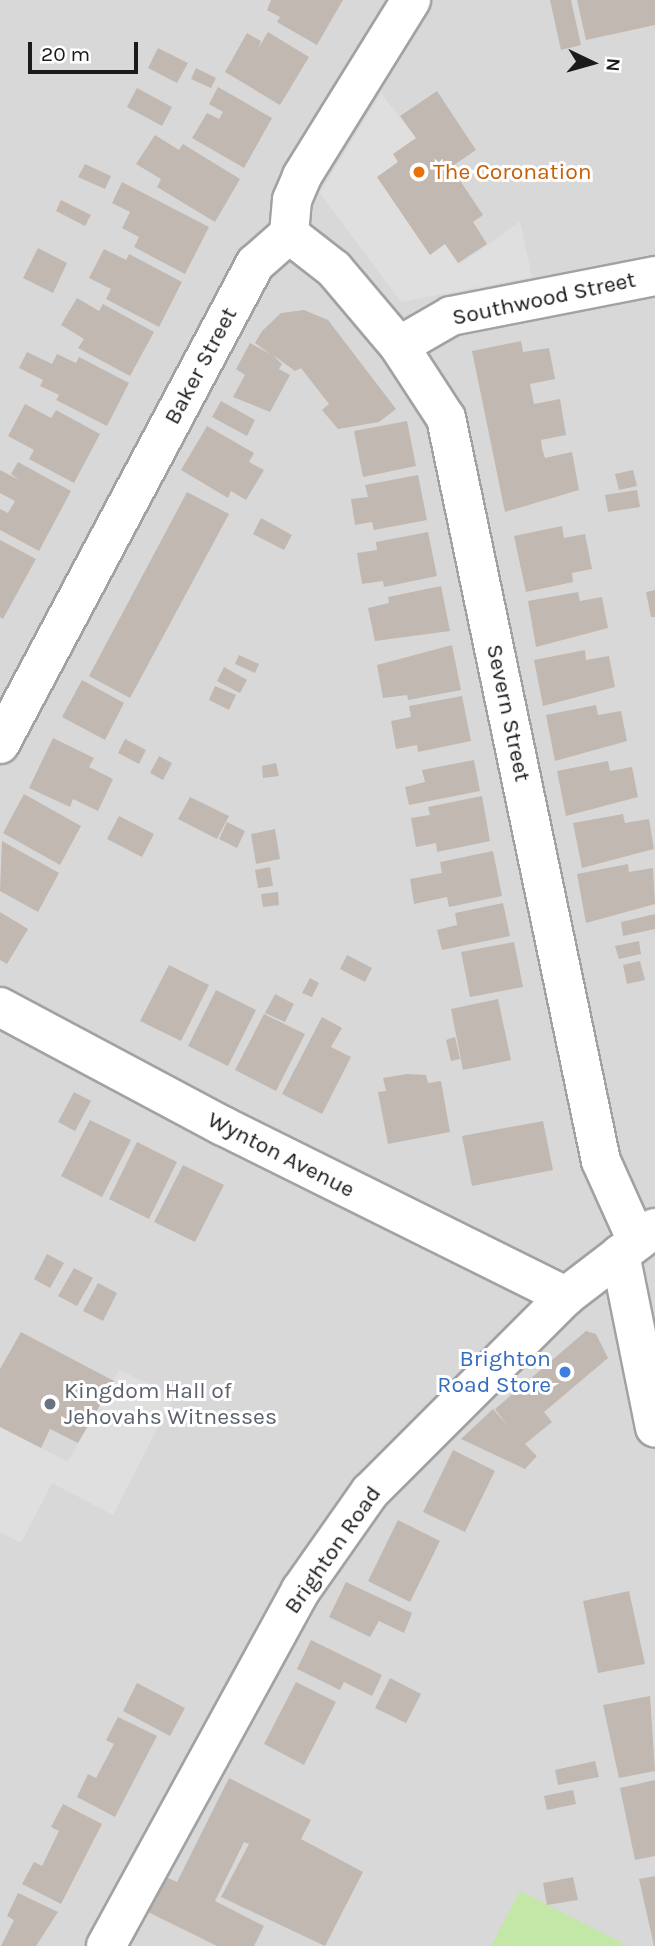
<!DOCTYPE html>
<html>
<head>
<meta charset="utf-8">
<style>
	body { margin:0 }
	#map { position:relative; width:655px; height:1946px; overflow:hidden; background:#ede9e1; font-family:Karla,sans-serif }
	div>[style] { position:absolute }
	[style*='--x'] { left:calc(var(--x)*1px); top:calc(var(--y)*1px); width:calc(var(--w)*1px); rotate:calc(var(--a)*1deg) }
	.residential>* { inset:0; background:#d9d8d8 }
	.grass>* { inset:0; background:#c3e7a7 }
	.parking>* { inset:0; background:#dfdfdf }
	.building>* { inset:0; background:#c1b8b1 }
	.roads { filter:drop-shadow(2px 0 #a2a2a2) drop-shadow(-2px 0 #a2a2a2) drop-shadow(0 2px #a2a2a2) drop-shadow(0 -2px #a2a2a2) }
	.minor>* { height:38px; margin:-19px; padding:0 19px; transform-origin:19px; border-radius:19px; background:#fff }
	.dots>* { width:19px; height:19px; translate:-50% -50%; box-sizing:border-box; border:4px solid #fff; border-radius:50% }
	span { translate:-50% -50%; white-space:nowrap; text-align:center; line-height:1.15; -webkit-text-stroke:6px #fff; paint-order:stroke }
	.food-label { font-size:23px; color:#c56008 }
	.left { translate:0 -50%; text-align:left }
	.street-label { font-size:23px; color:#1b1b1b }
	.shop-label { font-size:23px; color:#366cbe }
	.right { translate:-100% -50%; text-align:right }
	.worship-label { font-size:23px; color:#5b616d }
	.north { position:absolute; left:557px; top:28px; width:70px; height:70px; -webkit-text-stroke:5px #fff; paint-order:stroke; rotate:95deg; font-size:19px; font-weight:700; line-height:28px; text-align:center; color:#1b1b1b }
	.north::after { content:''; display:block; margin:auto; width:24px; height:32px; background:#1b1b1b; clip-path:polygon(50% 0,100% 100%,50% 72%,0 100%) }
	.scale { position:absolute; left:28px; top:42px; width:110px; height:32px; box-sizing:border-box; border:4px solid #1b1b1b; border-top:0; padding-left:9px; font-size:21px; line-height:24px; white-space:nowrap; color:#1b1b1b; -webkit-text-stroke:5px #fff; paint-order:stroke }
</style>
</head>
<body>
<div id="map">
	<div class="residential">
		<div style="clip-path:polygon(0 0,655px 0,655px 1946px,0 1946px)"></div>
	</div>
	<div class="grass">
		<div style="clip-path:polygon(520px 1891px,628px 1946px,491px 1946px)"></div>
	</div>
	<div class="parking">
		<div style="clip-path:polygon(381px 93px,416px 138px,393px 154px,398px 162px,377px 177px,429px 254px,445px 244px,460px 264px,520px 222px,532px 277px,401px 302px,320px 193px)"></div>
		<div style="clip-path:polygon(119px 1370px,174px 1396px,113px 1515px,52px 1483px,21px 1543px,0 1532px,0 1426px,68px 1462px)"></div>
	</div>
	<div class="building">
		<div style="clip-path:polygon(271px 0,343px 0,317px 45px,277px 22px,280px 17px,267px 10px)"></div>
		<div style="clip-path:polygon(550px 0,571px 0,581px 45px,561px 50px)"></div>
		<div style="clip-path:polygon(577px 0,655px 0,655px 25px,586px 40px)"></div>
		<div style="clip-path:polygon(268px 32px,309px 57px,280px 105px,225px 72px,247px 33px,261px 41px,258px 49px)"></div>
		<div style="clip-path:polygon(158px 48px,188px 63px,177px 83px,148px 68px)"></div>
		<div style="clip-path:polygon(196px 68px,216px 78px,211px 88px,191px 79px)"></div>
		<div style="clip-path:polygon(218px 87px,272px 118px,244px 168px,192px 138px,207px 113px,219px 119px,223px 112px,209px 104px)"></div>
		<div style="clip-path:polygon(137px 88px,172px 107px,162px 126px,127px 107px)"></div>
		<div style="clip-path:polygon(437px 91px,476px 150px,451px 167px,483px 215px,473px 222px,487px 244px,458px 263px,445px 244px,430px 255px,377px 177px,398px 162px,393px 154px,416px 138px,400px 116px)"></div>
		<div style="clip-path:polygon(155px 135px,179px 150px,183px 144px,240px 179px,215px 222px,157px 187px,161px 179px,136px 164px)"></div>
		<div style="clip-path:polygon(85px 164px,111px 176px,105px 189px,78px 177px)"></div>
		<div style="clip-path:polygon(122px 182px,209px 227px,185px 274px,134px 247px,139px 237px,122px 228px,130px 212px,112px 203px)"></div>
		<div style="clip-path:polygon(61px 200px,91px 215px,85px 226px,56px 211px)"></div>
		<div style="clip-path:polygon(38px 248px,67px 263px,53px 293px,23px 278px)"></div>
		<div style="clip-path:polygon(104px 249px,126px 260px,129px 254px,182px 282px,159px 327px,106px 299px,111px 289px,89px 278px)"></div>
		<div style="clip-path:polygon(77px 298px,99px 311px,103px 304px,154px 332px,130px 376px,78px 348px,84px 339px,61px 325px)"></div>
		<div style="clip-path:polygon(304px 310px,328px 320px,396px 409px,379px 422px,338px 429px,322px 410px,329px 404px,301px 368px,295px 371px,273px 355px,282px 364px,279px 369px,290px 375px,270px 412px,233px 397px,245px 375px,236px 369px,250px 343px,270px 354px,255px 343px,262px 331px,281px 313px)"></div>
		<div style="clip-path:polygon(521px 341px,523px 352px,549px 348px,555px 379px,530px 384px,534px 404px,560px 399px,566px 435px,541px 440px,542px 448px,545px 458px,572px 452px,579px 490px,505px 512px,472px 351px)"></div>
		<div style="clip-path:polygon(27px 352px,52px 364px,57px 354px,76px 363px,79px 357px,129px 383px,107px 426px,56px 400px,59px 395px,40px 386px,43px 380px,19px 368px)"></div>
		<div style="clip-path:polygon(221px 401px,255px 420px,247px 436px,212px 417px)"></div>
		<div style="clip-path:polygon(25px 404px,51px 418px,56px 410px,100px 434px,74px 483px,29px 459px,34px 450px,8px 436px)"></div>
		<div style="clip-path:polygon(407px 421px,416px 466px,363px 477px,354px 431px)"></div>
		<div style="clip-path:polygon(207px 426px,254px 453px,249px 462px,264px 470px,246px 500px,231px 491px,228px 498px,181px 470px)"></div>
		<div style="clip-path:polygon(18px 462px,71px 491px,39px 551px,0 530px,0 509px,8px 513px,15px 501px,0 493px,0 470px,19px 480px,11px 474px)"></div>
		<div style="clip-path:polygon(633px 470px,637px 486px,619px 490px,615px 474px)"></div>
		<div style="clip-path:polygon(418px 475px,427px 520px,374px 530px,372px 522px,355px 525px,351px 499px,368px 497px,365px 485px)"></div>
		<div style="clip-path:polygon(637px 490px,640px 507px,608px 512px,605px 495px)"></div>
		<div style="clip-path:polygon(187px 492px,229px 514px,130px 698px,89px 676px)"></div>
		<div style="clip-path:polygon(261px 518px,292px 535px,284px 550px,253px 534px)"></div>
		<div style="clip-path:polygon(562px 526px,564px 538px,585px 534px,592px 569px,572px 573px,573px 582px,526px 592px,514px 536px)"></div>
		<div style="clip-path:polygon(428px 532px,437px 576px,384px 587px,383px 581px,362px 584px,357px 553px,377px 550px,376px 542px)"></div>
		<div style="clip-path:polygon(0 540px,36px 559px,3px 619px,0 617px)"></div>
		<div style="clip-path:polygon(441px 586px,450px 631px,375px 641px,368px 608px,389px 603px,388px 597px)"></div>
		<div style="clip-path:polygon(655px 590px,655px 617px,651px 617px,646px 592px)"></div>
		<div style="clip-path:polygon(578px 592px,580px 601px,602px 597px,608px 628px,536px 647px,528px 601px)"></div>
		<div style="clip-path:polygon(452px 645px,461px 690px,408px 700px,407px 695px,383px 698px,377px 665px)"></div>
		<div style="clip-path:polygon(585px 650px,586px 660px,609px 656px,615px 687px,543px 706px,534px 660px)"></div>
		<div style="clip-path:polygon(239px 655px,259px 664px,255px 673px,235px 664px)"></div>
		<div style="clip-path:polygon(224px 667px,247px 680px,240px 693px,217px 681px)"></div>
		<div style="clip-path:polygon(82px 680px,124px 703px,105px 740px,62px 717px)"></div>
		<div style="clip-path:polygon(215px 686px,236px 695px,229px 710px,209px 700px)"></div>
		<div style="clip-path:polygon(462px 696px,471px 741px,418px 752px,417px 745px,396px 749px,391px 721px,411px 717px,409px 706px)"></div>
		<div style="clip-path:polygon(596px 705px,598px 715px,621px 711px,627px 741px,555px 761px,546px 715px)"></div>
		<div style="clip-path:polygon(53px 738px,94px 758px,89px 767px,113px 779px,98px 811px,73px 799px,70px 807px,29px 788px)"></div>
		<div style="clip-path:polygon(125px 739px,146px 750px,139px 764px,118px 753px)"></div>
		<div style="clip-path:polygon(159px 756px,172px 763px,163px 780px,150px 773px)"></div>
		<div style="clip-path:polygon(474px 760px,480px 791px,409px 805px,405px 787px,425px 782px,422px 770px)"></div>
		<div style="clip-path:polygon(608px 761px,610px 771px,632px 767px,638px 797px,566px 816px,557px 771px)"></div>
		<div style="clip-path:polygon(276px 763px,279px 776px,263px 778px,262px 766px)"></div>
		<div style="clip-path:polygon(24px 794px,81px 826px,60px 865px,3px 833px)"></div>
		<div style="clip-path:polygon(482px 796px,490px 841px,437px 852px,436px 843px,416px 847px,411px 818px,430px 815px,428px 807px)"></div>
		<div style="clip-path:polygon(190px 797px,229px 816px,217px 839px,178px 819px)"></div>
		<div style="clip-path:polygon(623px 814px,625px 823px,649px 819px,654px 849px,582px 868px,573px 823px)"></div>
		<div style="clip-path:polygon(119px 816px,154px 834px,142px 857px,107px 839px)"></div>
		<div style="clip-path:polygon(227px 822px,245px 831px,237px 848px,219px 839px)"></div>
		<div style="clip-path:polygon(275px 829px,280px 859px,256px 864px,251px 834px)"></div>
		<div style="clip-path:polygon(2px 841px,59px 873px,38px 912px,0 891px)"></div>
		<div style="clip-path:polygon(493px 851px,502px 896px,449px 907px,447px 897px,414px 904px,410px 879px,442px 873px,440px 862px)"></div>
		<div style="clip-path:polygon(628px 864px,629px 872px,653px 868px,655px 904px,586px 923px,577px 874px)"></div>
		<div style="clip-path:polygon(270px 867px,273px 886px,258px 888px,255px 870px)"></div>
		<div style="clip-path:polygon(278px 892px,279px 905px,263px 907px,261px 894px)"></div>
		<div style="clip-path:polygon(503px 903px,510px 936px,442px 950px,437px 930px,457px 925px,455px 913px)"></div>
		<div style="clip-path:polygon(0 912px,28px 929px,7px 964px,0 960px)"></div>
		<div style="clip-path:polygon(655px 914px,655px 929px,623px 936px,621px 922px)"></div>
		<div style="clip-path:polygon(639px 941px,641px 954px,619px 959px,615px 946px)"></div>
		<div style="clip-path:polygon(514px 942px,523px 987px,470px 997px,461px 952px)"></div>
		<div style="clip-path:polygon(347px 955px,372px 968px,365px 982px,340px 969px)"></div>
		<div style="clip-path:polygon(640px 961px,645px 980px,627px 984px,623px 965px)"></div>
		<div style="clip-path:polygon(169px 965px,209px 985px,181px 1041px,140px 1021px)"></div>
		<div style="clip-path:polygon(310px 978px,319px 983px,312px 997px,302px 993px)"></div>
		<div style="clip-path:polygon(216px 990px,256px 1010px,228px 1066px,188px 1046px)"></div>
		<div style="clip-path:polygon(275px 994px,294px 1004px,285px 1022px,265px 1013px)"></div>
		<div style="clip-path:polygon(498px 999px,511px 1060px,463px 1070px,451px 1009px)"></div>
		<div style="clip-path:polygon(264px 1014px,305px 1034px,276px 1091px,235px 1070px)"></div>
		<div style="clip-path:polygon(322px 1017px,342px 1028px,331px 1047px,351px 1057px,322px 1114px,282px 1094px)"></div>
		<div style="clip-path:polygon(455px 1037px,460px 1059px,451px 1061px,446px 1040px)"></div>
		<div style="clip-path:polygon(407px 1074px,426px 1075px,428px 1083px,441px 1081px,450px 1132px,388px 1144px,378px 1092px,386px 1091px,383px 1078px)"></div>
		<div style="clip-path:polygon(74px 1092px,91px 1101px,75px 1131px,58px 1122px)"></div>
		<div style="clip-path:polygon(90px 1120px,131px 1140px,102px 1197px,61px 1176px)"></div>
		<div style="clip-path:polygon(543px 1121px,553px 1170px,472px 1186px,462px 1136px)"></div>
		<div style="clip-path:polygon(137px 1142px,177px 1162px,149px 1219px,109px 1199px)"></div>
		<div style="clip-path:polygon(183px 1165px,224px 1185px,195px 1242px,154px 1222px)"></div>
		<div style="clip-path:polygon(47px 1254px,64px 1263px,50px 1288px,34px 1279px)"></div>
		<div style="clip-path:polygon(74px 1268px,93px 1278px,77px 1306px,58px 1296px)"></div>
		<div style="clip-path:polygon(98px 1283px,117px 1293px,103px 1321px,83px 1311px)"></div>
		<div style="clip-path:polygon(586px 1331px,596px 1334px,608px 1358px,544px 1412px,552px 1422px,525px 1444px,537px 1456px,525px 1469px,461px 1439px,493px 1409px,508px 1426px,495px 1409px)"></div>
		<div style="clip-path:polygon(21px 1332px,114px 1381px,78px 1443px,50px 1429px,41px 1448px,0 1427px,0 1369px)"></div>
		<div style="clip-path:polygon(453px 1450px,495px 1471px,465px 1532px,423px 1512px)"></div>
		<div style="clip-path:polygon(398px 1520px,440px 1541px,410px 1602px,368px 1581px)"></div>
		<div style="clip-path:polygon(346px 1582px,412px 1613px,404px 1633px,379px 1621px,370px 1637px,329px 1617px)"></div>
		<div style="clip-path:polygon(629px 1591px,645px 1664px,598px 1673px,583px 1601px)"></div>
		<div style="clip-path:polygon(311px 1640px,382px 1675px,372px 1696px,344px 1682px,340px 1690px,297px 1669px)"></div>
		<div style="clip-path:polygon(390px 1678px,421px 1694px,406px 1723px,375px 1708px)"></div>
		<div style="clip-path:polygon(296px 1682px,336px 1702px,304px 1765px,264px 1744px)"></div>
		<div style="clip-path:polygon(137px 1683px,185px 1708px,170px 1736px,123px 1711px)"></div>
		<div style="clip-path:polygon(650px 1696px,655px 1771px,619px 1778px,603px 1705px)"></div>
		<div style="clip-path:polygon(118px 1717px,157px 1736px,115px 1817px,77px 1797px,88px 1774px,96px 1778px,114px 1744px,106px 1740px)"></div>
		<div style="clip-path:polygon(595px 1761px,599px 1777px,558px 1785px,555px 1770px)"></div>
		<div style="clip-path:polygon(229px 1778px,311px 1820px,301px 1839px,363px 1872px,325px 1946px,221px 1897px,249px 1844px,244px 1842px,215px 1901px,264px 1926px,254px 1946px,217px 1946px,148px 1912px,166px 1877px,177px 1882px)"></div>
		<div style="clip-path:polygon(655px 1780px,655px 1856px,635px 1860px,620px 1788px)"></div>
		<div style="clip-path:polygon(573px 1790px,576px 1804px,547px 1810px,544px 1796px)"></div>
		<div style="clip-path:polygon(63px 1804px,102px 1824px,61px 1904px,22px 1884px,34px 1862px,42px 1866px,59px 1831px,51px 1827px)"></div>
		<div style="clip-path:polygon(655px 1876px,655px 1946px,654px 1946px,639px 1879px)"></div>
		<div style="clip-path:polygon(573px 1877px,578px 1900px,547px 1905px,543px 1883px)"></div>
		<div style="clip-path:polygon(18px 1893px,58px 1912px,36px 1946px,1px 1946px,14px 1920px,7px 1916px)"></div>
	</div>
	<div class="roads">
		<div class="minor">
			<div style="--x:289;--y:234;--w:57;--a:37.9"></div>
			<div style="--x:334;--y:269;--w:101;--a:49.8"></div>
			<div style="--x:399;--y:346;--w:86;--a:56.9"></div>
			<div style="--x:446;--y:418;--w:759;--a:78.22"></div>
			<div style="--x:601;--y:1161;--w:88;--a:65.8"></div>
			<div style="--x:399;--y:346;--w:60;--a:-30"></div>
			<div style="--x:451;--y:316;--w:208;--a:-11.1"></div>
			<div style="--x:0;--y:744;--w:544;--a:-62.02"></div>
			<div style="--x:255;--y:264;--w:45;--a:-41.4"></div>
			<div style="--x:289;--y:234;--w:34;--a:-85"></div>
			<div style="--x:292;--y:200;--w:26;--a:-67"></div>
			<div style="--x:302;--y:176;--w:207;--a:-58.2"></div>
			<div style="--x:0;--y:1007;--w:253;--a:28.1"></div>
			<div style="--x:223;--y:1126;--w:383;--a:26.4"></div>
			<div style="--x:620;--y:1254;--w:177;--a:78.6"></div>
			<div style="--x:106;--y:1946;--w:406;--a:-61.3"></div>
			<div style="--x:301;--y:1590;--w:120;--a:-54.9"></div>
			<div style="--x:370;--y:1492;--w:277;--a:-45"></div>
			<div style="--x:566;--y:1296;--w:112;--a:-37.4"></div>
		</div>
	</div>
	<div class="dots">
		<div style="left:419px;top:172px;background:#e8710a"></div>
		<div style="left:565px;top:1372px;background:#3f7fe0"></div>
		<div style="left:50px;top:1404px;background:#6b7280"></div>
	</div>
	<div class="food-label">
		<span class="left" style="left:433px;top:172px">The Coronation</span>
	</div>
	<div class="street-label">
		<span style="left:544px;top:299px;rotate:-12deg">Southwood Street</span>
		<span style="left:201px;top:366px;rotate:-62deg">Baker Street</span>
		<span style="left:508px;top:713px;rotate:78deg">Severn Street</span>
		<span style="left:281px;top:1155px;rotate:27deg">Wynton Avenue</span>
		<span style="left:333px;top:1550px;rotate:-55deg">Brighton Road</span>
	</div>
	<div class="shop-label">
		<span class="right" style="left:551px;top:1372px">Brighton<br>Road Store</span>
	</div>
	<div class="worship-label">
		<span class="left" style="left:64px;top:1404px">Kingdom Hall of<br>Jehovahs Witnesses</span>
	</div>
	<div class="north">N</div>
	<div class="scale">20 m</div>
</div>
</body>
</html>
